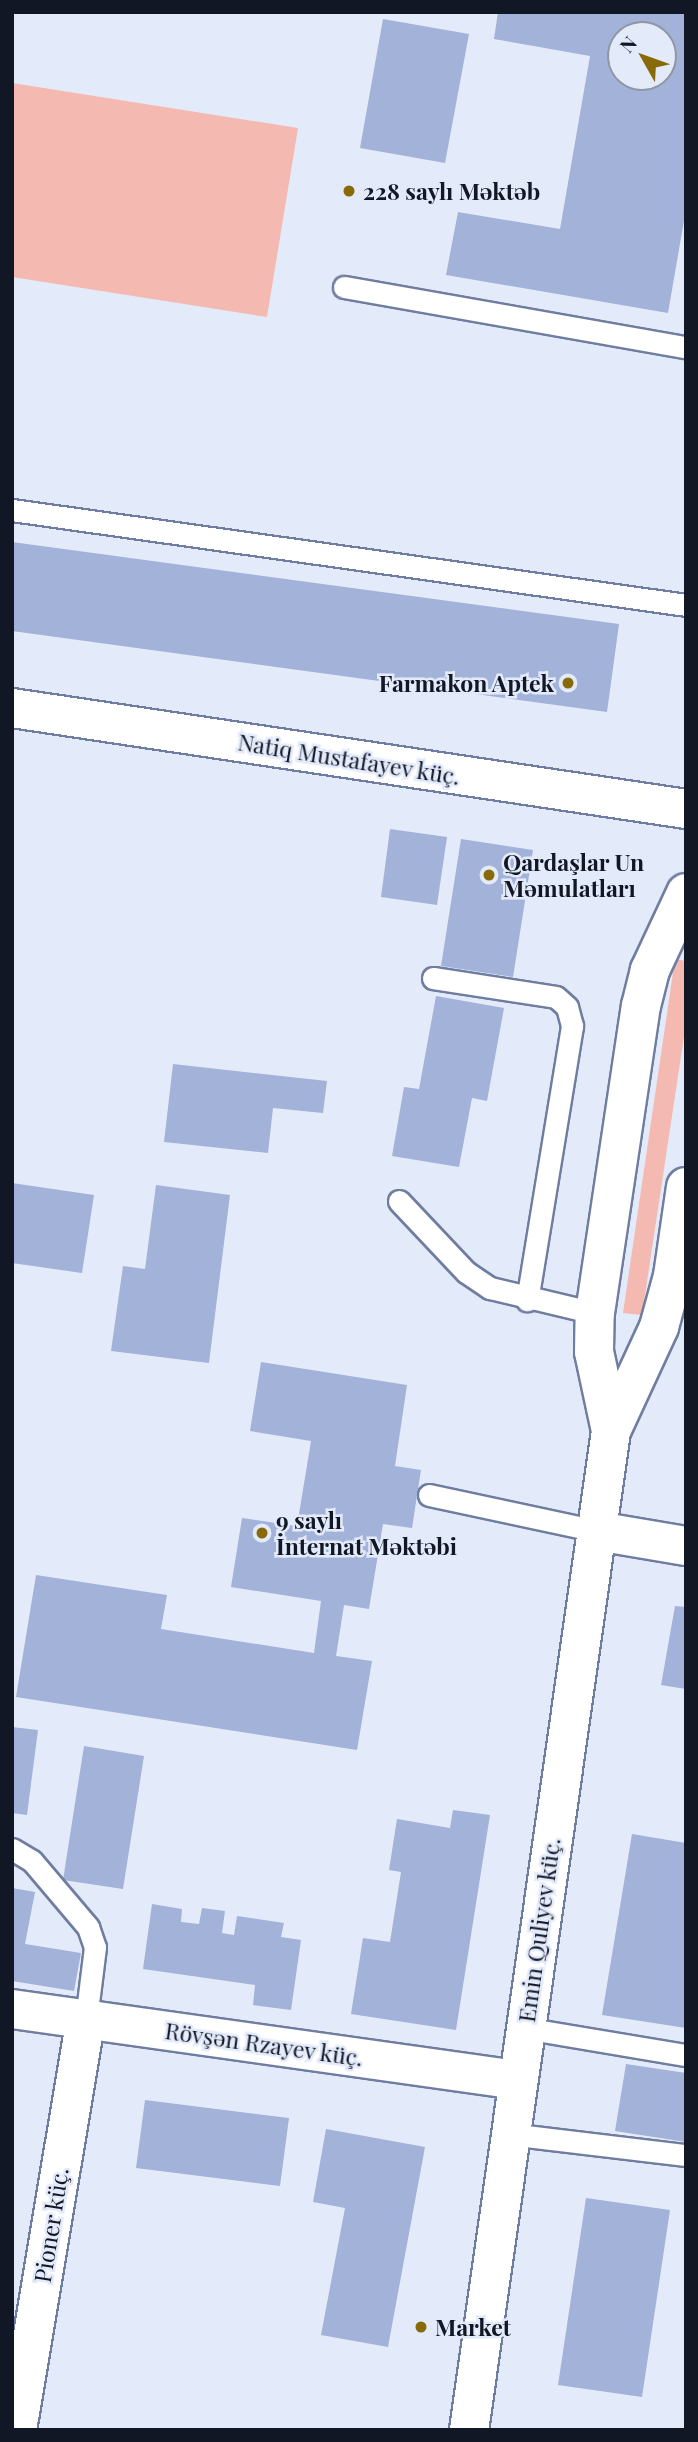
<!DOCTYPE html>
<html>
<head>
<meta charset="utf-8">
<style>
	body { margin:0 }
	#map { position:relative; width:698px; height:2442px; overflow:hidden; background:#e3eafa; font-family:"Playfair Display",serif }
	div>[style] { position:absolute }
	[style*='--x'] { left:calc(var(--x)*1px); top:calc(var(--y)*1px); width:calc(var(--w)*1px); rotate:calc(var(--a)*1deg) }
	.green>* { inset:0; background:#f4b9b0 }
	.building>* { inset:0; background:#a3b2d8 }
	.roads { filter:drop-shadow(2px 0 #6f7da0) drop-shadow(-2px 0 #6f7da0) drop-shadow(0 2px #6f7da0) drop-shadow(0 -2px #6f7da0) }
	.lane>* { height:21px; margin:-10.5px; padding:0 10.5px; transform-origin:10.5px; border-radius:10.5px; background:#fff }
	.street>* { height:38px; margin:-19px; padding:0 19px; transform-origin:19px; border-radius:19px; background:#fff }
	.secondary>* { height:38px; margin:-19px; padding:0 19px; transform-origin:19px; border-radius:19px; background:#fff }
	.dots>* { width:19px; height:19px; translate:-50% -50%; box-sizing:border-box; border:4px solid #e3eafa; border-radius:50% }
	span { translate:-50% -50%; white-space:nowrap; text-align:center; line-height:1.15; -webkit-text-stroke:5px #e3eafa; paint-order:stroke }
	.poi-label { font-size:23px; color:#121725; font-weight:700 }
	.left { translate:0 -50%; text-align:left }
	.right { translate:-100% -50%; text-align:right }
	.street-label { font-size:23px; color:#121725 }
	.frame { position:absolute; inset:0; border:14px solid #121725; pointer-events:none }
	.north { position:absolute; left:607px; top:21px; width:70px; height:70px; box-sizing:border-box; background:#e3eafa; border:2px solid #8f96a5; border-radius:50%; rotate:310deg; font-size:19px; font-weight:700; line-height:28px; text-align:center; color:#121725 }
	.north::after { content:''; display:block; margin:auto; width:24px; height:32px; background:#896a08; clip-path:polygon(50% 0,100% 100%,50% 72%,0 100%) }
</style>
</head>
<body>
<div id="map">
	<div class="green">
		<div style="clip-path:polygon(12px 83px,298px 128px,267px 317px,12px 277px)"></div>
		<div style="clip-path:polygon(675px 959px,686px 961px,686px 1023px,642px 1315px,623px 1313px)"></div>
	</div>
	<div class="building">
		<div style="clip-path:polygon(evenodd,498px 12px,686px 12px,686px 209px,668px 313px,446px 275px,458px 212px,560px 229px,590px 56px,494px 39px,498px 12px,621px 35px,663px 35px,663px 77px,621px 77px,621px 35px)"></div>
		<div style="clip-path:polygon(383px 19px,469px 34px,445px 163px,360px 148px)"></div>
		<div style="clip-path:polygon(12px 542px,619px 624px,607px 712px,12px 631px)"></div>
		<div style="clip-path:polygon(390px 829px,447px 837px,437px 905px,381px 897px)"></div>
		<div style="clip-path:polygon(461px 839px,533px 850px,513px 977px,441px 966px)"></div>
		<div style="clip-path:polygon(436px 996px,504px 1008px,487px 1101px,472px 1098px,459px 1167px,392px 1156px,404px 1087px,419px 1089px)"></div>
		<div style="clip-path:polygon(173px 1064px,327px 1081px,323px 1113px,273px 1108px,268px 1153px,164px 1142px)"></div>
		<div style="clip-path:polygon(12px 1183px,94px 1195px,82px 1273px,12px 1263px)"></div>
		<div style="clip-path:polygon(156px 1185px,230px 1195px,209px 1363px,111px 1351px,123px 1266px,145px 1269px)"></div>
		<div style="clip-path:polygon(261px 1362px,407px 1385px,395px 1466px,421px 1470px,412px 1528px,383px 1524px,369px 1609px,344px 1605px,336px 1656px,372px 1661px,357px 1750px,16px 1697px,36px 1575px,167px 1595px,161px 1629px,314px 1653px,321px 1601px,231px 1587px,242px 1518px,297px 1526px,311px 1441px,250px 1431px)"></div>
		<div style="clip-path:polygon(675px 1606px,686px 1607px,686px 1689px,661px 1685px)"></div>
		<div style="clip-path:polygon(12px 1727px,38px 1730px,27px 1815px,12px 1813px)"></div>
		<div style="clip-path:polygon(84px 1746px,144px 1756px,123px 1889px,63px 1880px)"></div>
		<div style="clip-path:polygon(453px 1810px,490px 1815px,456px 2030px,351px 2014px,363px 1938px,390px 1942px,401px 1872px,389px 1870px,397px 1819px,450px 1828px)"></div>
		<div style="clip-path:polygon(632px 1834px,686px 1843px,686px 2028px,602px 2015px)"></div>
		<div style="clip-path:polygon(12px 1888px,35px 1892px,25px 1944px,81px 1953px,74px 1991px,12px 1981px)"></div>
		<div style="clip-path:polygon(152px 1904px,182px 1909px,181px 1922px,199px 1924px,202px 1908px,225px 1911px,222px 1933px,234px 1935px,237px 1916px,284px 1923px,281px 1937px,301px 1940px,291px 2010px,253px 2005px,255px 1985px,143px 1969px)"></div>
		<div style="clip-path:polygon(626px 2064px,686px 2073px,686px 2142px,615px 2131px)"></div>
		<div style="clip-path:polygon(145px 2100px,289px 2118px,280px 2186px,136px 2168px)"></div>
		<div style="clip-path:polygon(326px 2129px,425px 2147px,388px 2347px,321px 2335px,345px 2208px,313px 2202px)"></div>
		<div style="clip-path:polygon(586px 2198px,670px 2210px,642px 2397px,558px 2385px)"></div>
	</div>
	<div class="roads">
		<div class="lane">
			<div style="--x:344;--y:287;--w:347;--a:10"></div>
			<div style="--x:12;--y:510;--w:681;--a:8.02"></div>
			<div style="--x:433;--y:978;--w:124;--a:8.8"></div>
			<div style="--x:556;--y:997;--w:15;--a:42"></div>
			<div style="--x:567;--y:1007;--w:20;--a:75"></div>
			<div style="--x:572;--y:1026;--w:278;--a:99.3"></div>
			<div style="--x:399;--y:1201;--w:98;--a:46.7"></div>
			<div style="--x:466;--y:1272;--w:29;--a:34"></div>
			<div style="--x:490;--y:1288;--w:108;--a:13.4"></div>
			<div style="--x:429;--y:1495;--w:172;--a:12.1"></div>
			<div style="--x:12;--y:1849;--w:23;--a:31"></div>
			<div style="--x:32;--y:1861;--w:87;--a:49.7"></div>
			<div style="--x:88;--y:1927;--w:21;--a:71"></div>
			<div style="--x:95;--y:1947;--w:73;--a:97.1"></div>
			<div style="--x:524;--y:2028;--w:164;--a:9.5"></div>
			<div style="--x:509;--y:2134;--w:178;--a:6.8"></div>
		</div>
		<div class="street">
			<div style="--x:12;--y:708;--w:682;--a:8.52"></div>
			<div style="--x:597;--y:1531;--w:90;--a:9.6"></div>
			<div style="--x:12;--y:2009;--w:510;--a:8"></div>
			<div style="--x:17;--y:2430;--w:417;--a:-80.5"></div>
		</div>
		<div class="secondary">
			<div style="--x:611;--y:1431;--w:81;--a:-102.1"></div>
			<div style="--x:594;--y:1352;--w:39;--a:-89"></div>
			<div style="--x:595;--y:1313;--w:310;--a:-81.5"></div>
			<div style="--x:641;--y:1006;--w:37;--a:-76"></div>
			<div style="--x:650;--y:970;--w:85;--a:-64.9"></div>
			<div style="--x:469;--y:2430;--w:1009;--a:-81.91"></div>
			<div style="--x:611;--y:1431;--w:115;--a:-65.2"></div>
			<div style="--x:659;--y:1327;--w:53;--a:-74.6"></div>
			<div style="--x:673;--y:1276;--w:90;--a:-81.7"></div>
		</div>
	</div>
	<div class="dots">
		<div style="left:349px;top:191px;background:#896a08"></div>
		<div style="left:568px;top:683px;background:#896a08"></div>
		<div style="left:489px;top:875px;background:#896a08"></div>
		<div style="left:262px;top:1533px;background:#896a08"></div>
		<div style="left:421px;top:2327px;background:#896a08"></div>
	</div>
	<div class="poi-label">
		<span class="left" style="left:363px;top:191px">228 saylı Məktəb</span>
		<span class="right" style="left:554px;top:683px">Farmakon Aptek</span>
		<span class="left" style="left:503px;top:875px">Qardaşlar Un<br>Məmulatları</span>
		<span class="left" style="left:276px;top:1533px">9 saylı<br>İnternat Məktəbi</span>
		<span class="left" style="left:435px;top:2327px">Market</span>
	</div>
	<div class="street-label">
		<span style="left:349px;top:759px;rotate:9deg">Natiq Mustafayev küç.</span>
		<span style="left:539px;top:1930px;rotate:-82deg">Emin Quliyev küç.</span>
		<span style="left:264px;top:2044px;rotate:8deg">Rövşən Rzayev küç.</span>
		<span style="left:51px;top:2225px;rotate:-81deg">Pioner küç.</span>
	</div>
	<div class="frame"></div>
	<div class="north">N</div>
</div>
</body>
</html>
